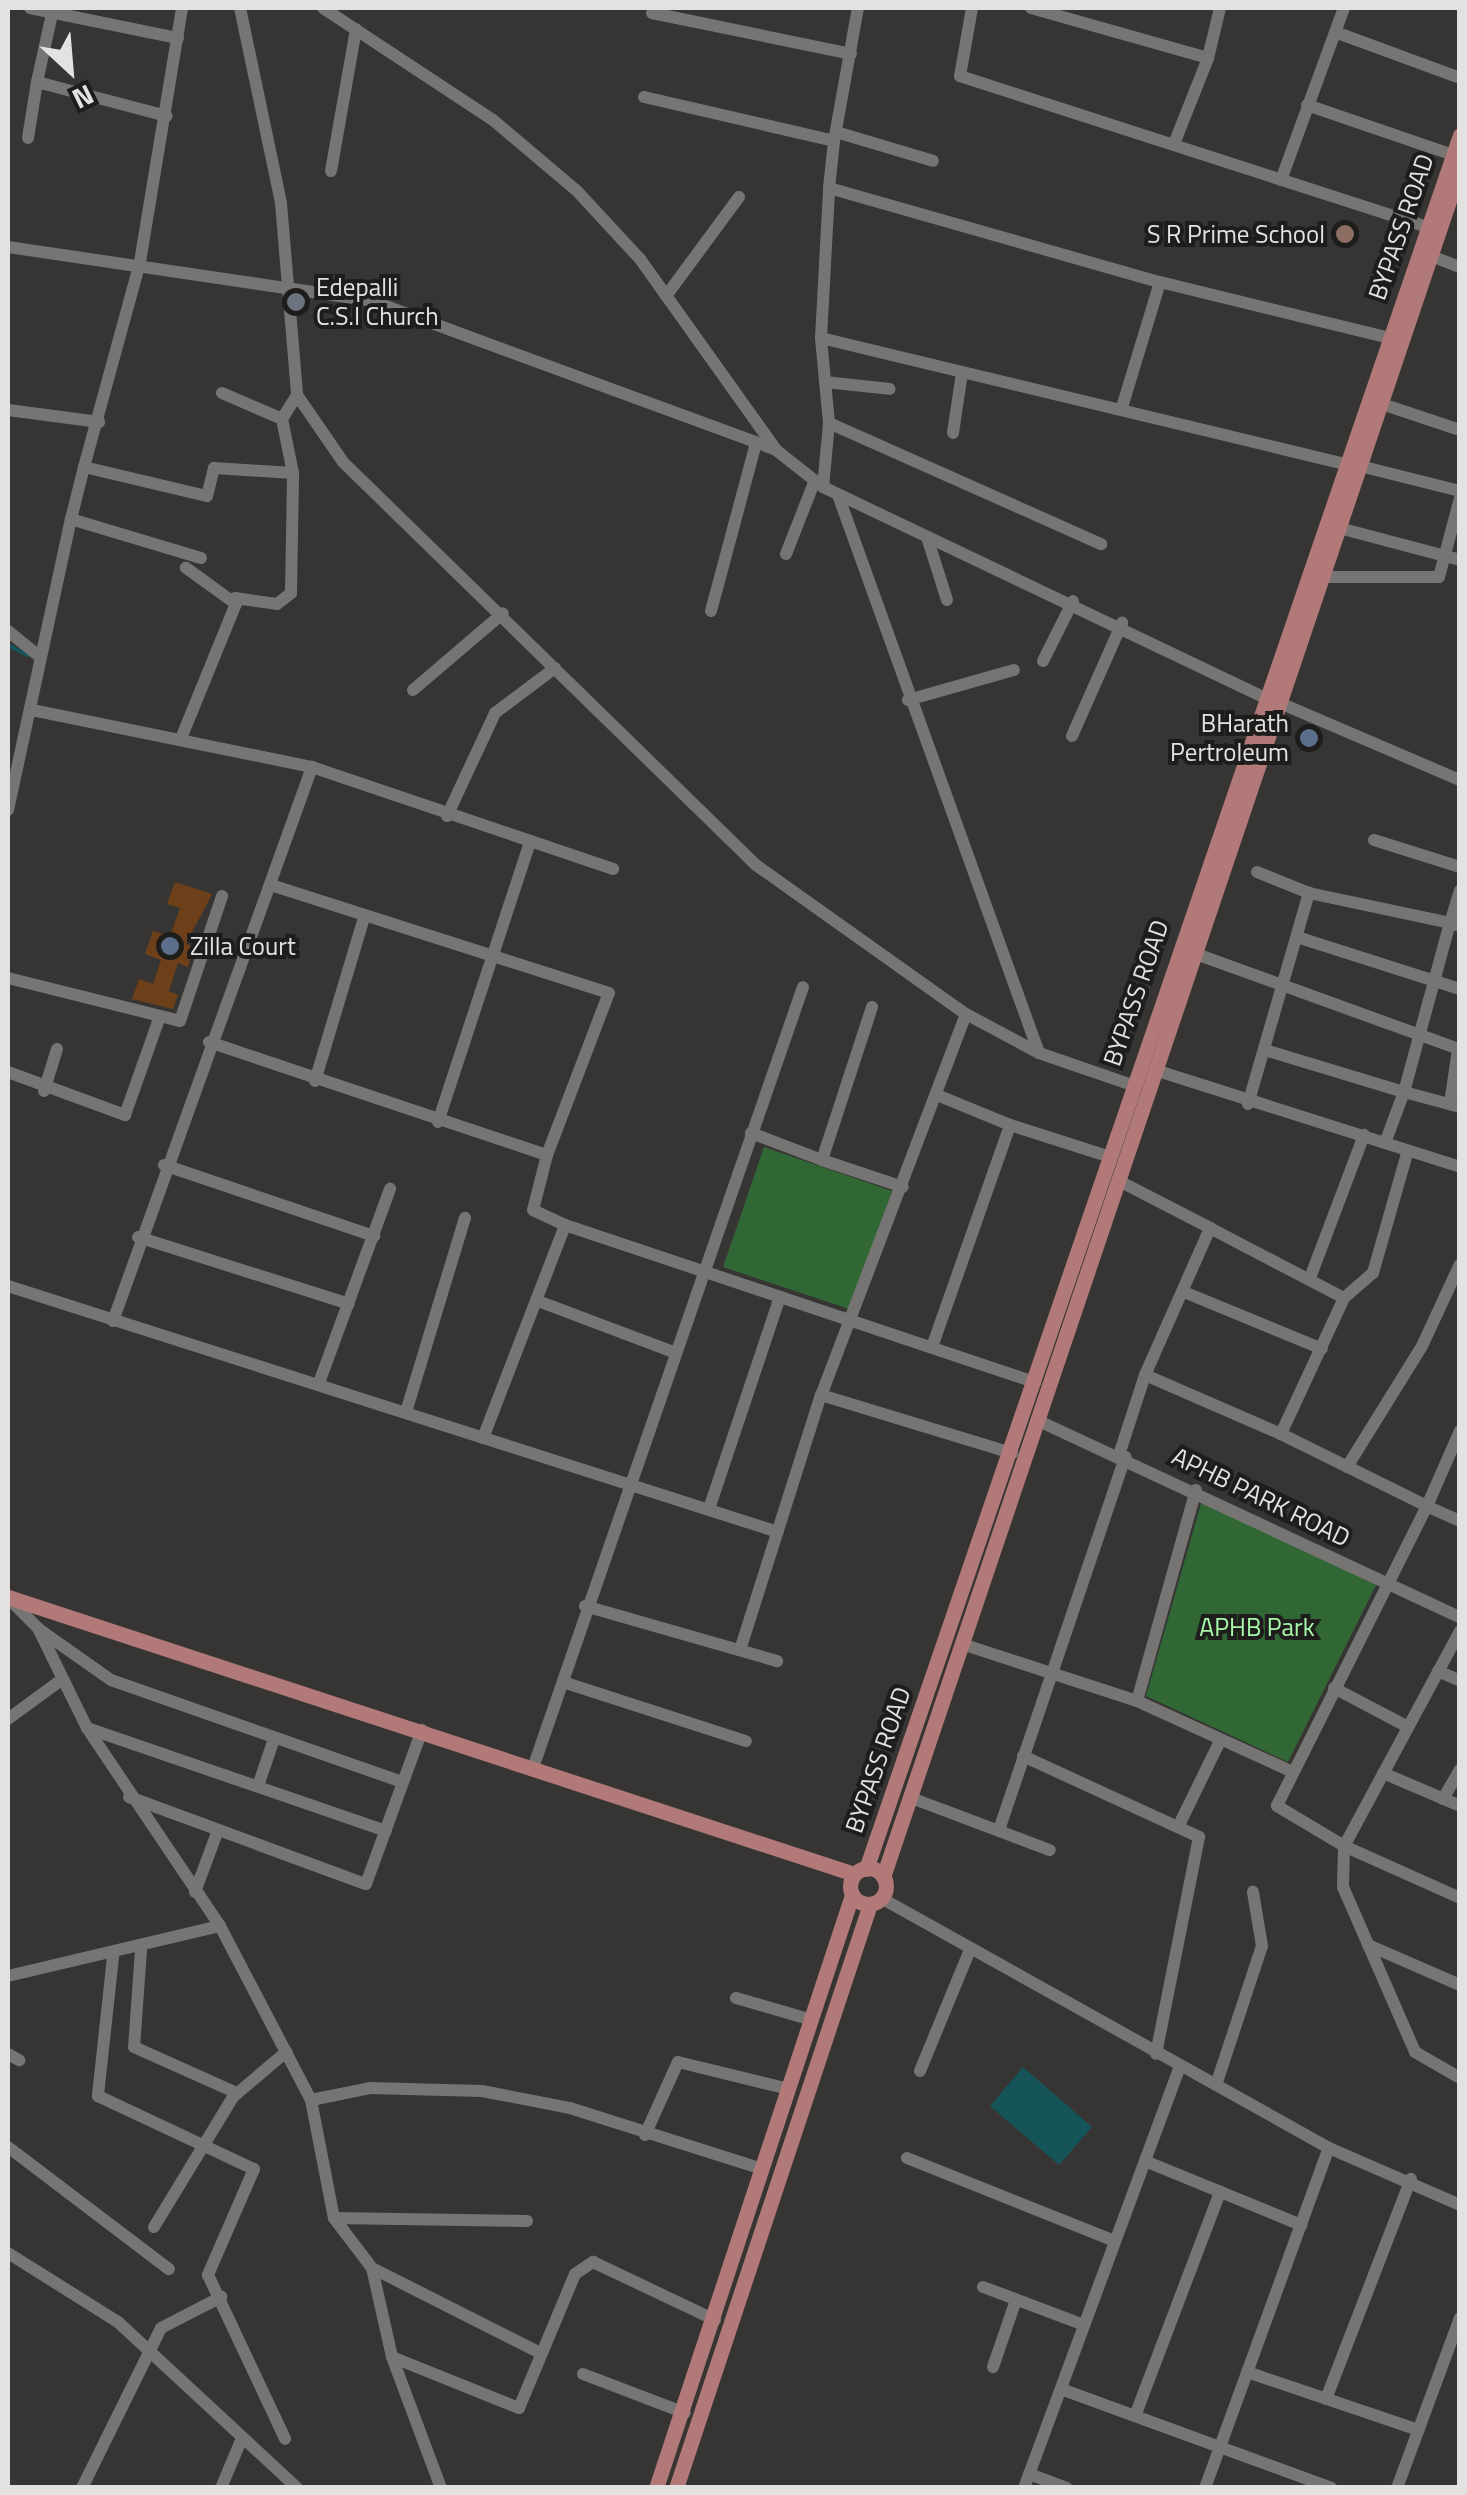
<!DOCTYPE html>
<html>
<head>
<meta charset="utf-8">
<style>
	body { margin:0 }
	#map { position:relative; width:1467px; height:2495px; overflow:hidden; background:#373534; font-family:"Titillium Web",sans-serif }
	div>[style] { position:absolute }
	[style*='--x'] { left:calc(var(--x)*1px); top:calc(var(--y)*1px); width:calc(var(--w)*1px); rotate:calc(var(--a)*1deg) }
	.green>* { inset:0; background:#306734 }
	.water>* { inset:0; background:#155459 }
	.stream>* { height:4px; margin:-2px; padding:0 2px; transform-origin:2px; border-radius:2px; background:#155459 }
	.building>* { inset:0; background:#6d4019 }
	.minor>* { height:12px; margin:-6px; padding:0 6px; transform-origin:6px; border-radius:6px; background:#777573 }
	.major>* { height:15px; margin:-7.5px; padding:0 7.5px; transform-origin:7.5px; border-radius:7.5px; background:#b17a78 }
	.major>.ring { margin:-7.5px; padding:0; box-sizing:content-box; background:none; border:15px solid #b17a78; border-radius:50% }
	.dots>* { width:28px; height:28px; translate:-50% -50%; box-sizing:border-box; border:5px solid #1e1d1c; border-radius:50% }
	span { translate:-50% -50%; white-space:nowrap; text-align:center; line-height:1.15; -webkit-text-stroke:8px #1e1d1c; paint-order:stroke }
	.street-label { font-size:25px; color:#e3e2e1 }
	.poi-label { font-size:25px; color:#e3e2e1 }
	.right { translate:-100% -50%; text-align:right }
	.left { translate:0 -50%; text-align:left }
	.park-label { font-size:25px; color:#a6f7a9 }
	.frame { position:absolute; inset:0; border:10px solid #e3e2e1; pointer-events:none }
	.north { position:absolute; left:20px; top:20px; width:100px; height:100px; -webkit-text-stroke:8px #1e1d1c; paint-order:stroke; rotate:154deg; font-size:28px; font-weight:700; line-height:40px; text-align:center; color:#e3e2e1 }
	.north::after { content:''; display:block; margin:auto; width:35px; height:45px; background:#e3e2e1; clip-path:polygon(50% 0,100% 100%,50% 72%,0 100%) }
</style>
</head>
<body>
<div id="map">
	<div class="green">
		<div style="clip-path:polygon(764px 1147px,892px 1191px,852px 1310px,723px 1267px)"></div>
		<div style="clip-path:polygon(1202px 1500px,1376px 1585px,1288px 1762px,1146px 1696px)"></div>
	</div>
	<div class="water">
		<div style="clip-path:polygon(1023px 2067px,1092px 2127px,1059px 2165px,990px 2106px)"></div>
	</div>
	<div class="stream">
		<div style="--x:8;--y:645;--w:22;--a:27"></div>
	</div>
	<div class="building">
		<div style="clip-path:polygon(175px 882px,212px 894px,186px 944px,194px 947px,188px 967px,178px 963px,169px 991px,178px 995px,173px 1009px,132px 999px,139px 979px,153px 984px,161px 960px,145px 954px,153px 931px,170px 936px,180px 908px,167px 904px)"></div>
	</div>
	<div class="minor">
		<div style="--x:30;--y:8;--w:151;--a:11.5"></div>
		<div style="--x:240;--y:8;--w:199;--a:78.1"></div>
		<div style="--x:281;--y:203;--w:193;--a:85.2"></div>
		<div style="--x:297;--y:395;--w:81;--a:55.5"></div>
		<div style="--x:343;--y:462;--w:577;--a:44.3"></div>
		<div style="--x:756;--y:865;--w:257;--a:35.4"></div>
		<div style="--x:966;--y:1014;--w:83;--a:28.1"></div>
		<div style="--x:1039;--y:1053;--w:98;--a:19"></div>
		<div style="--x:323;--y:8;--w:204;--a:33.4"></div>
		<div style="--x:493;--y:120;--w:110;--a:40.2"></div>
		<div style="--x:577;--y:191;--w:93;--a:47.2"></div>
		<div style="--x:640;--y:259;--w:234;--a:54.5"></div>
		<div style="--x:776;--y:450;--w:60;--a:38.2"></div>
		<div style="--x:823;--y:487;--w:488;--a:25.5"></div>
		<div style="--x:972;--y:8;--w:69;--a:100"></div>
		<div style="--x:960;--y:76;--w:491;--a:17.9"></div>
		<div style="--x:1031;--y:8;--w:184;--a:15.8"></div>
		<div style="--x:1208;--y:58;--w:51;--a:-76.5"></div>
		<div style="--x:652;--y:13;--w:203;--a:11.6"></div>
		<div style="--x:1335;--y:32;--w:133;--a:20.2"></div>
		<div style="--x:37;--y:82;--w:70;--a:-77.6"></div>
		<div style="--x:644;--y:97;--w:195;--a:13"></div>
		<div style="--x:834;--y:141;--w:135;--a:-79.8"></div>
		<div style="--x:1307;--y:105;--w:154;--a:18.9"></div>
		<div style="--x:836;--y:132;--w:101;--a:16.6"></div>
		<div style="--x:28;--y:138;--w:57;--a:-80.9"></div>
		<div style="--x:37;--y:82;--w:134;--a:14.7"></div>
		<div style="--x:1174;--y:144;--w:92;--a:-68.4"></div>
		<div style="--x:331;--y:171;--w:144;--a:-80"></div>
		<div style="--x:1281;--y:180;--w:183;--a:-69.9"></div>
		<div style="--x:829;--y:188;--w:47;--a:-83.9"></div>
		<div style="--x:8;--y:247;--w:368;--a:8.4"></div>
		<div style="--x:372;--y:301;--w:428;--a:20.2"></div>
		<div style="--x:1431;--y:256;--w:31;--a:21"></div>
		<div style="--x:666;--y:296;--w:123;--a:-53.6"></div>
		<div style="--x:821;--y:338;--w:150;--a:-86.9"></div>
		<div style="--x:829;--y:188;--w:344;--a:15.9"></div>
		<div style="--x:825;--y:382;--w:65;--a:6.1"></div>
		<div style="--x:222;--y:393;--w:65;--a:23.4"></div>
		<div style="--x:282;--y:419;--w:28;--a:-58"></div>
		<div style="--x:1123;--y:404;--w:127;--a:-73.1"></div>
		<div style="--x:1160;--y:282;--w:236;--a:13.7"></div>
		<div style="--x:1385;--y:405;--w:79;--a:18.4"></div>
		<div style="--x:8;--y:410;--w:92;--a:7.5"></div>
		<div style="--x:829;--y:423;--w:298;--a:24"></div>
		<div style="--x:953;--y:433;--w:61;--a:-81.5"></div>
		<div style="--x:84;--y:467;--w:213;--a:-74.7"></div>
		<div style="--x:140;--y:262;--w:257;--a:-80.6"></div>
		<div style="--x:1364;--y:467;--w:99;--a:14"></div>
		<div style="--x:823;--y:487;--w:64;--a:-84.6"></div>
		<div style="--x:829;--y:423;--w:85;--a:-95.4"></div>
		<div style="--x:821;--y:338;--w:535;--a:13.52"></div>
		<div style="--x:838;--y:495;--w:593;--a:70.19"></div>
		<div style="--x:1343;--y:529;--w:121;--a:14.8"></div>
		<div style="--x:927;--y:537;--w:66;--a:72.4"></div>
		<div style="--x:786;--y:554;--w:79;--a:-68.6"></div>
		<div style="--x:201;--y:558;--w:136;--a:-163.3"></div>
		<div style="--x:71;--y:519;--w:54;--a:-76"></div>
		<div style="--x:84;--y:467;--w:126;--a:13.3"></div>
		<div style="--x:207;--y:496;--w:29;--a:-76"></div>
		<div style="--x:214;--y:468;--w:79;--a:3.6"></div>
		<div style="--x:1325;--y:577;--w:114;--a:0"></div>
		<div style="--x:1439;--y:577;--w:82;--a:-75.1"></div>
		<div style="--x:235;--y:598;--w:42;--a:8.1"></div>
		<div style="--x:277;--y:604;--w:18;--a:-38"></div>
		<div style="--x:291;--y:593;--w:120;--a:-89"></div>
		<div style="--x:293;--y:473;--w:55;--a:-101.5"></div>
		<div style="--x:711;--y:611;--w:174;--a:-75"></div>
		<div style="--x:8;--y:631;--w:40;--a:39"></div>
		<div style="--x:1043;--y:661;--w:67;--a:-63.4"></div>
		<div style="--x:413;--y:690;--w:118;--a:-40.5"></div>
		<div style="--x:908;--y:700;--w:110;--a:-15.8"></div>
		<div style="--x:1280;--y:703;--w:196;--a:23.2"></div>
		<div style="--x:32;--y:710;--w:286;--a:11.5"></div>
		<div style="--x:312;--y:767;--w:318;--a:18.7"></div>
		<div style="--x:182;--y:736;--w:143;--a:-67.8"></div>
		<div style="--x:236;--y:604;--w:62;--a:-144.2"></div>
		<div style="--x:1072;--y:736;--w:124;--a:-66.1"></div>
		<div style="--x:8;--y:810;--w:298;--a:-77.8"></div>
		<div style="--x:447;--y:816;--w:114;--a:-65"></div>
		<div style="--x:495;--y:713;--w:75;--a:-36.9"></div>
		<div style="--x:1374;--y:840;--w:90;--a:17.4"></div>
		<div style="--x:1257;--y:872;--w:56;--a:22"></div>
		<div style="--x:1297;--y:937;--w:171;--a:17.7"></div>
		<div style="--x:1199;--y:955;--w:276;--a:19.9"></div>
		<div style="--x:1458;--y:1049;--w:56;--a:98.3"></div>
		<div style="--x:8;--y:978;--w:177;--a:14"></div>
		<div style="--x:180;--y:1021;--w:132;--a:-71.4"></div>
		<div style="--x:966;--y:1014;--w:408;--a:110.8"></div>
		<div style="--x:821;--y:1395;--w:200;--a:16.9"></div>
		<div style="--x:209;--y:1042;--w:356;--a:18.5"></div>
		<div style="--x:547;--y:1155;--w:173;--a:-69.1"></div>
		<div style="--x:609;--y:993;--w:355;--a:-162.3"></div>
		<div style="--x:1265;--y:1050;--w:145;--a:16.8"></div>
		<div style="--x:1404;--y:1092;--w:175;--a:-74.8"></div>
		<div style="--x:1450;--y:923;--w:10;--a:17"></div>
		<div style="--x:1158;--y:1071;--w:317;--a:17.6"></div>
		<div style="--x:8;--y:1072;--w:125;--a:20.2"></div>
		<div style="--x:125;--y:1115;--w:105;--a:-70.5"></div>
		<div style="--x:315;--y:1081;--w:170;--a:-73.3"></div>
		<div style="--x:44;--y:1091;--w:44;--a:-72.8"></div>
		<div style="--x:937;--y:1095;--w:79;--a:22.3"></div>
		<div style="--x:1248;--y:1104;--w:220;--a:-73.9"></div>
		<div style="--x:1309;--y:893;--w:144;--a:12"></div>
		<div style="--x:1450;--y:923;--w:34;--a:-73"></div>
		<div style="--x:438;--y:1122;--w:294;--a:-71.8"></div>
		<div style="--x:751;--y:1133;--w:76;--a:20.8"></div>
		<div style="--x:822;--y:1160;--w:161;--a:-71.9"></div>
		<div style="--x:1385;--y:1143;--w:54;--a:-69.6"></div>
		<div style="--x:1404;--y:1092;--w:58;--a:15"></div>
		<div style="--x:822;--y:1160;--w:85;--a:18.4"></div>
		<div style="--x:164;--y:1165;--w:222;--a:18.7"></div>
		<div style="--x:1123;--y:1183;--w:98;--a:27.3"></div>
		<div style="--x:565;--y:1225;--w:496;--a:18.5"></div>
		<div style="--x:138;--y:1237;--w:221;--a:17.6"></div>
		<div style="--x:1310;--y:1278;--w:153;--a:-69.3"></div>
		<div style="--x:8;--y:1286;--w:808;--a:17.72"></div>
		<div style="--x:1184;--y:1292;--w:149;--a:22.4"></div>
		<div style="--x:1344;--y:1298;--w:38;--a:-41"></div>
		<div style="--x:1373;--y:1273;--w:124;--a:-74.1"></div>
		<div style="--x:538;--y:1301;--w:145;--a:20.6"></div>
		<div style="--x:113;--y:1321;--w:589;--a:-70.24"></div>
		<div style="--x:932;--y:1347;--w:235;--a:-70.6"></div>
		<div style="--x:1010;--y:1125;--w:102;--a:17.7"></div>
		<div style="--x:319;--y:1383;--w:207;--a:-69.9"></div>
		<div style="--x:406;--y:1412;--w:203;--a:-73.1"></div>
		<div style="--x:1041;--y:1422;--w:462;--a:25"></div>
		<div style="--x:1281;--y:1434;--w:163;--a:26.3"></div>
		<div style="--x:1427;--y:1506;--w:82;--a:-66.3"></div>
		<div style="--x:483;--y:1438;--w:228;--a:-68.9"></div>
		<div style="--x:565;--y:1225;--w:35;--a:-155"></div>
		<div style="--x:533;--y:1210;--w:57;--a:-75.7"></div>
		<div style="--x:1119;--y:1455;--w:84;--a:-72"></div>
		<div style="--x:1145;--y:1375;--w:161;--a:-66.1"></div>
		<div style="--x:1210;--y:1228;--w:151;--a:27.6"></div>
		<div style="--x:1344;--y:1298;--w:150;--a:114.9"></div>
		<div style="--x:1281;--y:1434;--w:148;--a:-156.5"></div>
		<div style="--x:1347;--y:1467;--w:142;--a:-58.2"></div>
		<div style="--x:1422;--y:1346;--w:90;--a:-65.1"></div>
		<div style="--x:709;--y:1509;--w:224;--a:-71.5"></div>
		<div style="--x:1460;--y:1521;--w:36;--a:-156"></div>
		<div style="--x:1427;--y:1506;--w:335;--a:116.6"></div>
		<div style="--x:1277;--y:1806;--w:78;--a:30.8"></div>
		<div style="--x:1344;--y:1846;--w:41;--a:91.4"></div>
		<div style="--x:1343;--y:1887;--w:180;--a:66.4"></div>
		<div style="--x:1415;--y:2052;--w:52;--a:30"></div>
		<div style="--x:8;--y:1598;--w:42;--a:45"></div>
		<div style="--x:38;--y:1628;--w:111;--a:63.9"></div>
		<div style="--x:87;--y:1728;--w:239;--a:56.1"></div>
		<div style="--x:220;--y:1926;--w:196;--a:62.4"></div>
		<div style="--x:311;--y:2100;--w:120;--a:79"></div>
		<div style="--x:334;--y:2218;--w:63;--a:52.8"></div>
		<div style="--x:372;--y:2268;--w:91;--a:77.3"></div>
		<div style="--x:392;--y:2357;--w:140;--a:69.5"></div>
		<div style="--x:585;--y:1606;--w:200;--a:16"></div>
		<div style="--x:40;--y:1630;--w:87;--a:35.2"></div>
		<div style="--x:111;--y:1680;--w:309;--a:19.3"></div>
		<div style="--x:1460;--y:1631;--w:244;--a:118.3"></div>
		<div style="--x:1344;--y:1846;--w:127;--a:24.1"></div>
		<div style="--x:965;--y:1645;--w:181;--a:18"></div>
		<div style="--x:1137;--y:1701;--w:171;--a:24.5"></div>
		<div style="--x:740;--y:1650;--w:268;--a:-72.4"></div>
		<div style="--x:1438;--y:1671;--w:24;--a:24"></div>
		<div style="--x:566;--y:1683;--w:189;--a:17.9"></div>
		<div style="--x:1334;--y:1688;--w:84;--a:27.8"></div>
		<div style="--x:1137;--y:1701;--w:219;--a:-74.4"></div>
		<div style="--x:8;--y:1719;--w:64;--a:-36.2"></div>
		<div style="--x:87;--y:1728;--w:316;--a:19"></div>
		<div style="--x:1023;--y:1756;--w:194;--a:24.7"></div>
		<div style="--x:1199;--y:1837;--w:221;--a:101.2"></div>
		<div style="--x:534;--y:1765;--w:823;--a:-70.93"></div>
		<div style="--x:1383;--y:1773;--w:84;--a:23.2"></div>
		<div style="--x:259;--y:1783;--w:46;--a:-71.2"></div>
		<div style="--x:129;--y:1797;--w:252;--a:20.2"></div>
		<div style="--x:366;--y:1884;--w:164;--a:-70"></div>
		<div style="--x:914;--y:1799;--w:145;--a:20.6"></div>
		<div style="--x:1443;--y:1799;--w:34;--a:-60"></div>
		<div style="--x:1180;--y:1823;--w:91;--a:-64"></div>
		<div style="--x:1000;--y:1827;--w:391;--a:-71.3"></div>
		<div style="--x:195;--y:1892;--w:66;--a:-69.6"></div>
		<div style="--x:881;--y:1898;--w:513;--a:29.16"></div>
		<div style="--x:1329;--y:2148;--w:143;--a:23.5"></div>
		<div style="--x:1368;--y:1945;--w:100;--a:23.5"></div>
		<div style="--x:141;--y:1950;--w:97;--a:94.1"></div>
		<div style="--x:134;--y:2047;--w:113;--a:24.1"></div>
		<div style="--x:113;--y:1957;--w:140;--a:96.2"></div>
		<div style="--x:98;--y:2096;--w:172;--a:25.1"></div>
		<div style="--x:254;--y:2169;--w:116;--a:113.5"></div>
		<div style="--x:208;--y:2275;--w:181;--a:64.8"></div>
		<div style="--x:8;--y:1976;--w:218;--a:-13.3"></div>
		<div style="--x:736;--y:1998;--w:79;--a:16.1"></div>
		<div style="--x:8;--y:2054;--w:13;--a:29"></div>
		<div style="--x:920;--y:2071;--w:129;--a:-67.6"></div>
		<div style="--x:1216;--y:2085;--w:146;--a:-71.7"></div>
		<div style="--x:1262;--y:1946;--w:55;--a:-99.5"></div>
		<div style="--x:311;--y:2100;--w:60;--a:-11.5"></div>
		<div style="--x:370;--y:2088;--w:112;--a:1.5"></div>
		<div style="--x:482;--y:2091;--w:90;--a:10.9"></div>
		<div style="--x:570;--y:2108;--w:201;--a:17.6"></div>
		<div style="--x:645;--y:2135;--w:80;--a:-65.7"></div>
		<div style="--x:678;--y:2062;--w:114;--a:13.7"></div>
		<div style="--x:8;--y:2147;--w:202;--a:37.2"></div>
		<div style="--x:907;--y:2158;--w:224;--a:21.8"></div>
		<div style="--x:1145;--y:2161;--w:169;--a:22.3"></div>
		<div style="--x:334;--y:2218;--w:193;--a:0.9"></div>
		<div style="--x:154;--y:2227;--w:152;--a:-58.7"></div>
		<div style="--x:233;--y:2097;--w:70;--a:-40.3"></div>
		<div style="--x:8;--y:2253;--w:130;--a:32.1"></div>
		<div style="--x:118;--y:2322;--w:244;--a:42.8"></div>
		<div style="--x:372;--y:2268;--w:186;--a:26.8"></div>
		<div style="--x:983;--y:2287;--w:108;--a:20.6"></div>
		<div style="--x:392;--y:2357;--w:137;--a:21.9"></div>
		<div style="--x:519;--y:2408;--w:145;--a:-67.3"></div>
		<div style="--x:575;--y:2274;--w:22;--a:-34"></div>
		<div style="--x:593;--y:2262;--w:135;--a:25.4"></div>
		<div style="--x:993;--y:2367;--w:71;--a:-71.1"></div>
		<div style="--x:1247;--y:2372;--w:181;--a:18.7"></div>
		<div style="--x:583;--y:2374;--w:109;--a:20.9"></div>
		<div style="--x:1061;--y:2389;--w:288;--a:20.1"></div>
		<div style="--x:1326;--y:2399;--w:236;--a:-68.9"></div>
		<div style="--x:1135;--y:2416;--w:240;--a:-69.2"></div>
		<div style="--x:1029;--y:2474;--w:40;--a:20.2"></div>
		<div style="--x:82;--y:2488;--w:178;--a:-63.7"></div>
		<div style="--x:161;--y:2328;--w:68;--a:-27.3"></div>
		<div style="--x:221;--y:2488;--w:54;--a:-67.2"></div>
		<div style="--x:1024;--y:2488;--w:450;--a:-69.7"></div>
		<div style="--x:1205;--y:2488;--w:362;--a:-70"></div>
		<div style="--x:1397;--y:2488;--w:181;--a:-69.7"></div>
	</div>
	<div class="major">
		<div style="--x:8;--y:1597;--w:890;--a:18.13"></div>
		<div class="ring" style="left:850px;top:1868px;width:21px;height:21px"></div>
		<div style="--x:866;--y:1869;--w:1833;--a:-71.09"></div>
		<div style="--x:883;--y:1877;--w:1804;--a:-71.34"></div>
		<div style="--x:656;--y:2488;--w:625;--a:-71.71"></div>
		<div style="--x:676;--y:2488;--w:615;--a:-71.62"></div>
	</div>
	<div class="dots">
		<div style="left:1345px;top:234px;background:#8d6e63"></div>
		<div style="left:296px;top:302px;background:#6b7280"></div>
		<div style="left:1309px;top:738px;background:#5c6f8a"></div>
		<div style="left:170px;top:946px;background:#5c6f8a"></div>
	</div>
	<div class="street-label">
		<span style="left:1401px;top:227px;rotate:-71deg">BYPASS ROAD</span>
		<span style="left:1136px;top:993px;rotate:-71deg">BYPASS ROAD</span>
		<span style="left:1261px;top:1497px;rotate:26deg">APHB PARK ROAD</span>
		<span style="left:878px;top:1760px;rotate:-71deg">BYPASS ROAD</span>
	</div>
	<div class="poi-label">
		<span class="right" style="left:1325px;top:234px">S R Prime School</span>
		<span class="left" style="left:316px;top:302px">Edepalli<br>C.S.I Church</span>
		<span class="right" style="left:1289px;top:738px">BHarath<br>Pertroleum</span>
		<span class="left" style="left:190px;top:946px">Zilla Court</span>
	</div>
	<div class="park-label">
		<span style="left:1257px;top:1627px">APHB Park</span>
	</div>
	<div class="frame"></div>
	<div class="north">N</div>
</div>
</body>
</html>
